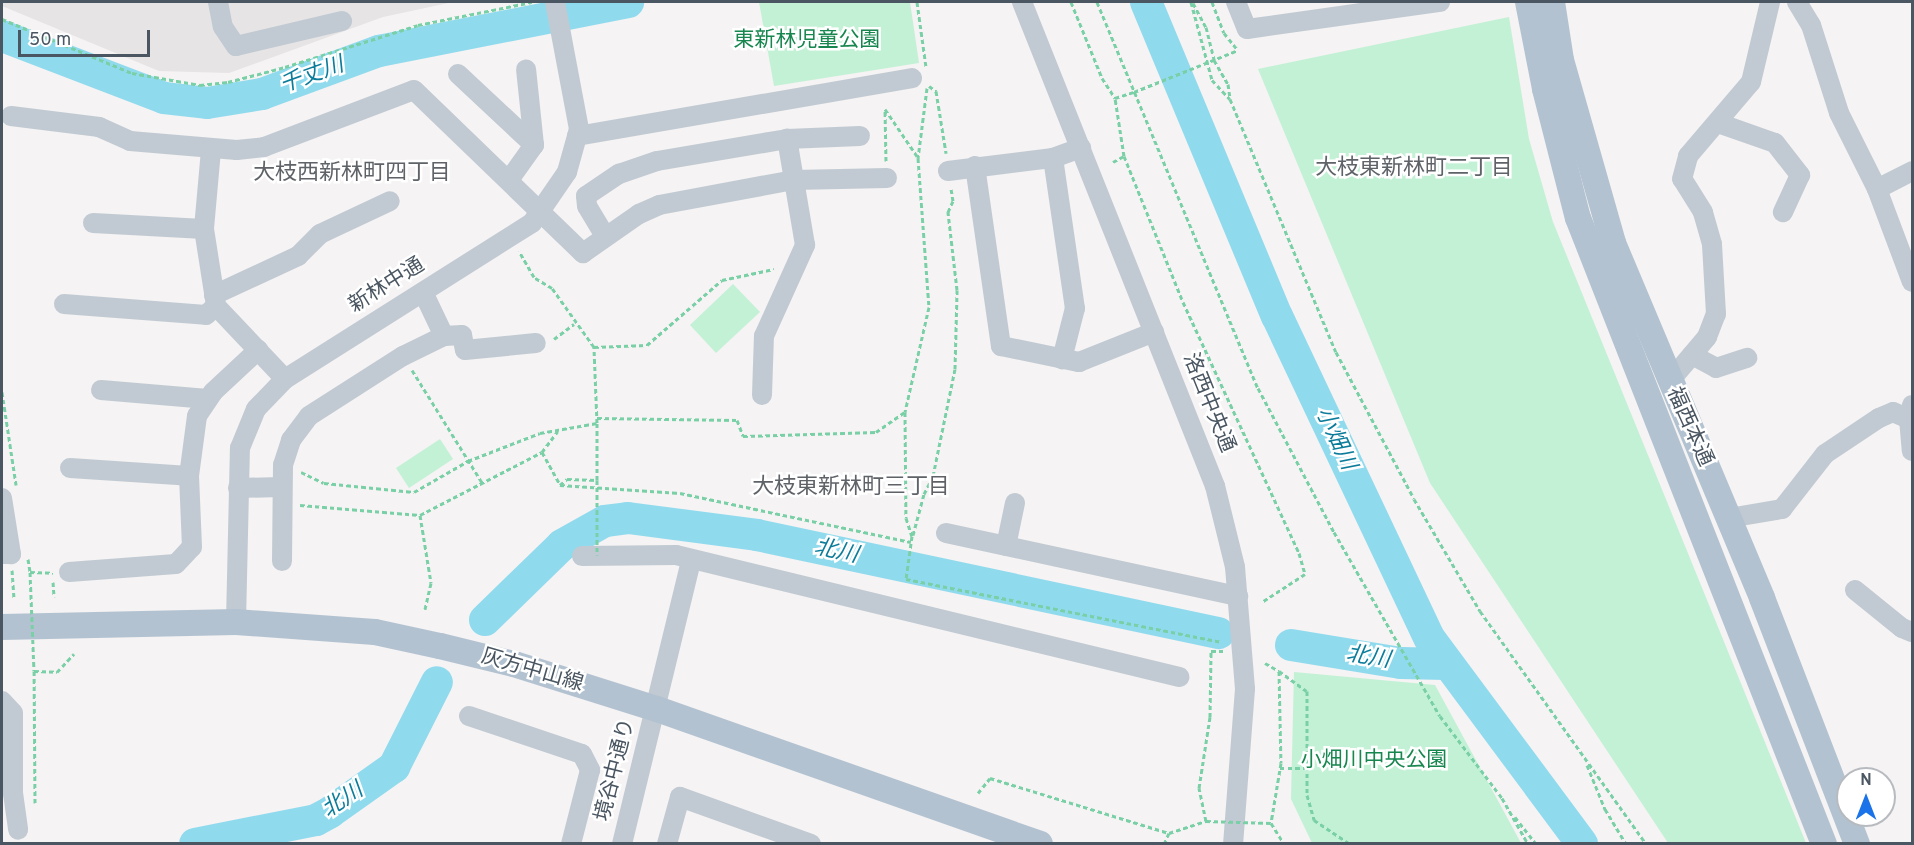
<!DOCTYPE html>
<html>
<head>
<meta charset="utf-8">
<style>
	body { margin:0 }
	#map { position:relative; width:1914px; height:845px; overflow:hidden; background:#f5f3f3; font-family:Overpass,"Noto Sans JP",sans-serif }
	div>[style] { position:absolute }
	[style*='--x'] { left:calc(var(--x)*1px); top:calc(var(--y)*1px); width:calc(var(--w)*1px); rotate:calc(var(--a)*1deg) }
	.education>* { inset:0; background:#e6e4e5 }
	.green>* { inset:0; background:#c3f1d5 }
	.river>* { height:32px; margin:-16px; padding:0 16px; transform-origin:16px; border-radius:16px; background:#90daee }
	.path>* { height:3px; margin-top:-1.5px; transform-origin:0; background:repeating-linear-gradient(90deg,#7ad0a6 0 4.5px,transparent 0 7.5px) }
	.minor>* { height:20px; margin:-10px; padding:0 10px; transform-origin:10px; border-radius:10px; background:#c1cad2 }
	.major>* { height:26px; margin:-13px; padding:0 13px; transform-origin:13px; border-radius:13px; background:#b3c2d1 }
	.path-bridge>* { height:3px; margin-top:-1.5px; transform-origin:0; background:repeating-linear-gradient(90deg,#7ad0a6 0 4.5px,transparent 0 7.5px) }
	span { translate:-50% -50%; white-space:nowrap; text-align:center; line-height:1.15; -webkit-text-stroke:5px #fff; paint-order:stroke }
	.park-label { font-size:21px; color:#17864f }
	.street-label { font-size:21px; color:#4a5661 }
	.water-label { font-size:22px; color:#0c7c9b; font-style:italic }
	.neighbourhood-label { font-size:22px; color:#5f6368 }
	.frame { position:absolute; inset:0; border:3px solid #4a5661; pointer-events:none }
	.north { position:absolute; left:1836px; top:767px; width:60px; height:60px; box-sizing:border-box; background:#fff; border:2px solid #b7bbc0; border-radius:50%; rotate:0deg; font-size:16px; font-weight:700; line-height:24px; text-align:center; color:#4a5661 }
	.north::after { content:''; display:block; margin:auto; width:21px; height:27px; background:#1a73e8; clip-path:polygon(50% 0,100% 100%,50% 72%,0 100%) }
	.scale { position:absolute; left:18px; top:30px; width:132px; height:27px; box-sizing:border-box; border:3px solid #4a5661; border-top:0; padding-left:8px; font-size:18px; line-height:21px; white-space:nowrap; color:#4a5661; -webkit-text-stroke:4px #fff; paint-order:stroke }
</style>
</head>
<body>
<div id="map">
	<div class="education">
		<div style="clip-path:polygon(2px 2px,453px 2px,383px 17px,229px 73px,159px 71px,2px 6px)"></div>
	</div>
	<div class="green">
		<div style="clip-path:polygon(759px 2px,910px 2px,919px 63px,774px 86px)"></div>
		<div style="clip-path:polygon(1509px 17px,1529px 139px,1553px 222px,1806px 843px,1668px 843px,1430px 483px,1258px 69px)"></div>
		<div style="clip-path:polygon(733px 284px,760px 312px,716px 353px,690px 325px)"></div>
		<div style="clip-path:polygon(440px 439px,453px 459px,409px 488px,396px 468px)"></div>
		<div style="clip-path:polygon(1294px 672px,1435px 685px,1521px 843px,1312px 843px,1291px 799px)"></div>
	</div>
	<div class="river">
		<div style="--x:1146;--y:2;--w:340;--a:67.4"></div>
		<div style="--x:1277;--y:316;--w:357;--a:64.7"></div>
		<div style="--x:1430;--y:639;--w:255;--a:53.4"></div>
		<div style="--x:2;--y:36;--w:173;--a:20.9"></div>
		<div style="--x:164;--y:98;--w:43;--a:6.6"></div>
		<div style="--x:207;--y:103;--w:56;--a:-9.3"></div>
		<div style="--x:262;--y:94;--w:125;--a:-20.2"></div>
		<div style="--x:379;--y:51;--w:254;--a:-11.1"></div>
		<div style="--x:485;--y:620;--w:107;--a:-44.2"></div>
		<div style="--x:562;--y:545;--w:49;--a:-29.2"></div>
		<div style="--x:605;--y:521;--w:23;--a:-7"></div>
		<div style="--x:628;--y:518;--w:130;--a:7.5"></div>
		<div style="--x:757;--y:535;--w:472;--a:12"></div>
		<div style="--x:1291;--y:645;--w:111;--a:9.3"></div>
		<div style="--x:1401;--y:663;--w:45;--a:1.3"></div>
		<div style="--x:195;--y:844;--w:123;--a:-11.2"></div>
		<div style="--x:316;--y:820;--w:15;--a:-28"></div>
		<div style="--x:329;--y:813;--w:80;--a:-35.3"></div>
		<div style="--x:394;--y:767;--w:95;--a:-63.2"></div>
	</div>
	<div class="path">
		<div style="--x:917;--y:2;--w:66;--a:82.1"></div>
		<div style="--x:1071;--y:2;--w:82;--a:67.8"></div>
		<div style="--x:1102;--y:78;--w:24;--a:57"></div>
		<div style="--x:1115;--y:98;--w:20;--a:-18"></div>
		<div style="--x:1097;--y:2;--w:418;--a:67.4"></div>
		<div style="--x:1258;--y:388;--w:163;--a:62.2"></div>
		<div style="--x:1334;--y:532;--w:212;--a:60.1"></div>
		<div style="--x:1440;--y:716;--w:103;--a:52.9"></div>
		<div style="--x:1502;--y:798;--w:53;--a:60.5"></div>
		<div style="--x:1191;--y:2;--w:81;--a:74.9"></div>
		<div style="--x:1212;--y:80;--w:26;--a:47"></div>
		<div style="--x:1230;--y:99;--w:274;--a:67.3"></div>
		<div style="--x:1336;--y:352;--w:166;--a:62"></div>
		<div style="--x:1414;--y:499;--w:130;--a:59.5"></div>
		<div style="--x:1480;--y:611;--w:286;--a:54.5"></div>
		<div style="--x:1212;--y:2;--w:33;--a:69"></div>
		<div style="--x:1224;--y:33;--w:22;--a:51"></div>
		<div style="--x:1193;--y:3;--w:27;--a:62"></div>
		<div style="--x:1206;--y:27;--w:34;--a:76"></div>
		<div style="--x:1214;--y:60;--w:28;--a:60"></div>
		<div style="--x:1228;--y:84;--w:15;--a:82"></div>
		<div style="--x:2;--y:19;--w:141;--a:22.6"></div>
		<div style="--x:132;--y:73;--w:69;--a:10"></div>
		<div style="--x:200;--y:85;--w:28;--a:-6"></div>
		<div style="--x:228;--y:82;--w:59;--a:-14.7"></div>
		<div style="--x:285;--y:67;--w:139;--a:-17.5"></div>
		<div style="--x:418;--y:25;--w:116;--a:-11.4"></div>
		<div style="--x:929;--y:86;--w:9;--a:36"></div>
		<div style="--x:936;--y:91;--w:63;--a:80.8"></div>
		<div style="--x:927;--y:88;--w:71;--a:97.3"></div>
		<div style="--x:918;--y:158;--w:149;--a:85.8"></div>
		<div style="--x:929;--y:307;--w:108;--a:102.9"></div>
		<div style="--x:905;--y:412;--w:106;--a:89.5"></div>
		<div style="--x:906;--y:518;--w:19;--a:72"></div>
		<div style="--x:912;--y:536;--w:43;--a:97.9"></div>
		<div style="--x:906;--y:579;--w:322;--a:11.3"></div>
		<div style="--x:1124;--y:156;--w:157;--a:68"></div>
		<div style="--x:1183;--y:302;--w:277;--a:65.2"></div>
		<div style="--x:1299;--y:553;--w:22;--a:74"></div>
		<div style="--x:1305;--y:574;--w:51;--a:146.9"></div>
		<div style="--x:886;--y:161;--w:52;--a:-91.1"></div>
		<div style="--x:885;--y:109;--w:57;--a:55.8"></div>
		<div style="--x:1113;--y:162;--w:13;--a:-29"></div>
		<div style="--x:1124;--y:156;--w:59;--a:-98.8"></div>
		<div style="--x:554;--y:339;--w:25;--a:-37"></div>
		<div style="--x:594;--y:347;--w:53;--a:-2.2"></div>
		<div style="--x:647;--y:345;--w:99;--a:-40.9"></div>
		<div style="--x:722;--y:280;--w:53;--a:-11.9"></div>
		<div style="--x:412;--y:370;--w:134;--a:58.1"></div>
		<div style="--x:2;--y:392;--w:94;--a:81.4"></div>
		<div style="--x:597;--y:418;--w:140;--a:0.8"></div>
		<div style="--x:737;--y:420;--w:17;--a:69"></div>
		<div style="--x:743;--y:436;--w:133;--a:-1.7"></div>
		<div style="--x:876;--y:432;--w:35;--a:-35"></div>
		<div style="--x:542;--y:452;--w:38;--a:61"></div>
		<div style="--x:560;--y:485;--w:9;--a:-41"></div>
		<div style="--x:567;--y:479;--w:30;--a:2"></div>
		<div style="--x:597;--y:480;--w:57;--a:-90"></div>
		<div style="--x:301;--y:472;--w:25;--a:26"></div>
		<div style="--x:324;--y:483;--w:90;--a:5.7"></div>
		<div style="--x:414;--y:492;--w:62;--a:-29.9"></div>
		<div style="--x:468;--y:461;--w:77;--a:-21.3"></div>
		<div style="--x:540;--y:433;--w:58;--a:-10"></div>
		<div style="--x:597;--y:423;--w:76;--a:-92.3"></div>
		<div style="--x:594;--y:347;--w:72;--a:-125.4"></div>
		<div style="--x:552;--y:288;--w:21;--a:-149"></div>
		<div style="--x:534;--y:277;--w:30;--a:-120"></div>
		<div style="--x:560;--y:485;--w:120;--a:3.8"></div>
		<div style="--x:680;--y:493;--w:236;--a:12"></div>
		<div style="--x:300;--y:505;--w:120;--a:4.8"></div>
		<div style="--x:420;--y:515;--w:137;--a:-27.3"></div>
		<div style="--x:542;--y:452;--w:26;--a:-53"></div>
		<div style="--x:420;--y:515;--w:69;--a:80.8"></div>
		<div style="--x:431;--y:583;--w:27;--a:103"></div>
		<div style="--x:913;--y:535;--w:42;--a:-75"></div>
		<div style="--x:924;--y:494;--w:20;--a:-63"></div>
		<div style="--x:933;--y:476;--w:109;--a:-78.4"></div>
		<div style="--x:955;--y:369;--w:79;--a:-88.5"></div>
		<div style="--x:957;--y:290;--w:79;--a:-96.6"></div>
		<div style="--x:948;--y:212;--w:12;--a:-66"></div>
		<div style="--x:953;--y:201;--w:12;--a:-99"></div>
		<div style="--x:28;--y:559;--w:13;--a:81"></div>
		<div style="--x:30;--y:572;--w:23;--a:2"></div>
		<div style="--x:12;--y:570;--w:29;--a:86"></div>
		<div style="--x:53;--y:582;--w:15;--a:86"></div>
		<div style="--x:1265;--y:663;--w:16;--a:30"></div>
		<div style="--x:1279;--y:671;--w:92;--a:88.8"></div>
		<div style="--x:1281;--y:763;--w:61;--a:99.5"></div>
		<div style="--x:1271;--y:823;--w:25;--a:58"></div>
		<div style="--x:1279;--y:671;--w:34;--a:36"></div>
		<div style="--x:1307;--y:691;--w:104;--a:90"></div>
		<div style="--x:1307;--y:795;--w:26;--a:74"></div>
		<div style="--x:1314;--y:820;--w:43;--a:33.7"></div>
		<div style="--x:1587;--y:765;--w:48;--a:67.8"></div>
		<div style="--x:1605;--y:809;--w:41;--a:59"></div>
		<div style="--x:1280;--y:768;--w:27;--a:0"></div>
		<div style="--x:978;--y:793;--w:19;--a:-51"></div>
		<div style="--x:990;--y:778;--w:187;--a:17.1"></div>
		<div style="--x:1169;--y:833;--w:39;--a:-18"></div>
		<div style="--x:1206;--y:821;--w:34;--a:-102"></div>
		<div style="--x:1199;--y:788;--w:72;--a:-81.2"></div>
		<div style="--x:1210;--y:717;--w:66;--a:-89.1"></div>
		<div style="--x:1211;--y:651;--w:13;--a:0"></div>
		<div style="--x:35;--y:803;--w:132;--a:-90.4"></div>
		<div style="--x:34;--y:671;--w:23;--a:2"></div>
		<div style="--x:57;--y:672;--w:25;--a:-47"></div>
		<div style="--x:1515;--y:817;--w:34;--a:52"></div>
		<div style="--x:1164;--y:844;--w:12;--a:-66"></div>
	</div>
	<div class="minor">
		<div style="--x:218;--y:2;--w:25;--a:79"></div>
		<div style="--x:223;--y:27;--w:23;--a:56"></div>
		<div style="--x:236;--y:46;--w:109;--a:-13.3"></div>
		<div style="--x:1022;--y:2;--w:521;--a:68.26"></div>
		<div style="--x:1215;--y:486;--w:83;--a:76.1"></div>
		<div style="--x:1235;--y:567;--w:122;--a:85.3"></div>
		<div style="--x:1245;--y:689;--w:155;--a:94.4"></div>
		<div style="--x:1236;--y:2;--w:29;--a:68"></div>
		<div style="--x:1247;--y:29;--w:195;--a:-8"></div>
		<div style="--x:1797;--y:2;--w:27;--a:59"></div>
		<div style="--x:1811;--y:25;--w:92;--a:72.3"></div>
		<div style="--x:1839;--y:113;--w:85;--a:63.4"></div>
		<div style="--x:1877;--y:189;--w:99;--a:69.4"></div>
		<div style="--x:458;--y:74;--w:104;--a:43.1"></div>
		<div style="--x:11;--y:116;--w:89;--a:7.1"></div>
		<div style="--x:99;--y:127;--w:34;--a:24"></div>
		<div style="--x:130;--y:141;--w:107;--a:4.8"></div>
		<div style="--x:237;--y:150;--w:27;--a:-6"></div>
		<div style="--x:264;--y:147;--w:160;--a:-20.8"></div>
		<div style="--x:414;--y:90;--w:235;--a:44"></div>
		<div style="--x:583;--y:253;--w:68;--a:-34.9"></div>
		<div style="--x:639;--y:214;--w:22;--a:-24"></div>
		<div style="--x:659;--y:205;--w:137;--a:-10.5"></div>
		<div style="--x:794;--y:180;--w:93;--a:-1.2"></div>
		<div style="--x:1718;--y:123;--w:60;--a:19.3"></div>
		<div style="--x:1775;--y:143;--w:41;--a:52"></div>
		<div style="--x:1800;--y:175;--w:41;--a:114.7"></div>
		<div style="--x:577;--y:136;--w:340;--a:-9.8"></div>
		<div style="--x:211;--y:150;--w:79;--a:95.1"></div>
		<div style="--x:204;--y:229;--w:78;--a:81.1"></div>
		<div style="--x:216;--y:306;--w:100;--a:46.6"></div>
		<div style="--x:1053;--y:158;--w:152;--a:81.7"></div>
		<div style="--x:1075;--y:308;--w:53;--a:104.3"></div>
		<div style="--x:975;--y:166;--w:182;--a:81.8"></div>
		<div style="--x:1001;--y:346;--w:80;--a:11.6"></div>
		<div style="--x:1079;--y:362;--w:81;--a:-21.8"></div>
		<div style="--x:948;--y:171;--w:106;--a:-7.1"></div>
		<div style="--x:1053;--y:158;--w:30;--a:-20"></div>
		<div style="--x:509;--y:180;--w:43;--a:-54.5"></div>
		<div style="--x:534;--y:145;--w:76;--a:-96"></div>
		<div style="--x:1877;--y:189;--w:39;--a:-27"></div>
		<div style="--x:93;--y:223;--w:111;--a:3.1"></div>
		<div style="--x:605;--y:236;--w:35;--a:-121"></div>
		<div style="--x:587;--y:206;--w:10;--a:-96"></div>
		<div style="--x:586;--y:196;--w:40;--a:-34"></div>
		<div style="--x:619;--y:174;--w:40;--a:-18.9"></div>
		<div style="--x:657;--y:161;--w:132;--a:-9.6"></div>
		<div style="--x:787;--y:139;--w:73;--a:-2.4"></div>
		<div style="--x:423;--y:292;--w:49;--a:64.5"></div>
		<div style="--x:214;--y:295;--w:93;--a:-24.9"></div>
		<div style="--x:298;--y:256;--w:31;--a:-45"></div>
		<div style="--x:320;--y:234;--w:77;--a:-25.2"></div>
		<div style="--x:64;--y:304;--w:142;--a:4.4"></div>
		<div style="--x:206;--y:315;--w:13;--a:-42"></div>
		<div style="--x:1692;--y:355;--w:27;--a:28"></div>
		<div style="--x:1716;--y:368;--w:33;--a:-18"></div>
		<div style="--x:1669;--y:382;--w:59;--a:-49.8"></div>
		<div style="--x:1707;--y:337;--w:25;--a:-69"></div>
		<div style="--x:1716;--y:314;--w:70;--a:-93.3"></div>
		<div style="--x:1712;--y:244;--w:33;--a:-106"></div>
		<div style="--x:1703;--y:212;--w:39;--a:-122"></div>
		<div style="--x:1682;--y:179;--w:24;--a:-75"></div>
		<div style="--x:1688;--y:156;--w:97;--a:-49.6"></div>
		<div style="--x:1751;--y:82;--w:82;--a:-76.6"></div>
		<div style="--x:101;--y:390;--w:107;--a:4.8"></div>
		<div style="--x:762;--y:395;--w:59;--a:-88.1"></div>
		<div style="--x:764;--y:336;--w:100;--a:-65.7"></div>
		<div style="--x:805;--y:245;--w:108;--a:-99.6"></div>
		<div style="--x:1912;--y:405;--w:14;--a:102"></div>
		<div style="--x:1909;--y:419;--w:32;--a:85"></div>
		<div style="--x:70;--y:468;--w:119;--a:3.8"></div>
		<div style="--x:238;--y:488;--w:43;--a:-1.3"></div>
		<div style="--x:2;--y:498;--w:57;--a:80.9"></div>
		<div style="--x:11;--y:554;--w:9;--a:180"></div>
		<div style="--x:1729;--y:518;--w:54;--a:-9.6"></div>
		<div style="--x:1782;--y:509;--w:70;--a:-52"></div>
		<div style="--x:1825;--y:454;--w:65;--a:-33.7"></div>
		<div style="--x:1879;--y:418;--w:15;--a:-23"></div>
		<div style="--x:1893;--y:412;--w:17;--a:24"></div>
		<div style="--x:946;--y:533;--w:299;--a:12.2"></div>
		<div style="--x:1006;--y:546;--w:44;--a:-78.2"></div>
		<div style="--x:582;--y:556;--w:94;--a:-0.6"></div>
		<div style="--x:676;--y:555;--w:518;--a:13.63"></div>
		<div style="--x:282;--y:561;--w:96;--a:-89.4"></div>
		<div style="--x:283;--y:465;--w:26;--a:-72"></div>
		<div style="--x:291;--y:440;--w:30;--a:-53"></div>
		<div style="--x:309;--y:416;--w:112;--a:-32.6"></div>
		<div style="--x:403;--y:356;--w:46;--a:-26"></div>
		<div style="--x:444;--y:336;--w:18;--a:-3"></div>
		<div style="--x:462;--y:335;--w:15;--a:79"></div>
		<div style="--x:465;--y:350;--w:71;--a:-5.6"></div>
		<div style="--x:69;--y:572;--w:107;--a:-4.3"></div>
		<div style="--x:176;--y:564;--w:23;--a:-47"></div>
		<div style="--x:192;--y:547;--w:71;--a:-92.4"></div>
		<div style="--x:189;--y:476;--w:61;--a:-82.4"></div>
		<div style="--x:197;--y:416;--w:29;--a:-56"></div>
		<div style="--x:213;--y:392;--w:62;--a:-43"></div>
		<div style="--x:1855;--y:590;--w:60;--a:39"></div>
		<div style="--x:1902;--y:628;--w:11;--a:22"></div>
		<div style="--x:236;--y:622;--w:174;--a:-88.7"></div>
		<div style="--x:240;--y:448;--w:42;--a:-67.7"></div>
		<div style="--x:256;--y:409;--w:42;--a:-46"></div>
		<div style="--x:285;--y:379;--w:292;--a:-32.3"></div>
		<div style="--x:532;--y:223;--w:62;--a:-55.5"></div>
		<div style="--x:567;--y:172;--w:45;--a:-74.4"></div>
		<div style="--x:579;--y:129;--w:129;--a:-100.7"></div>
		<div style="--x:2;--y:701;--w:16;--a:47"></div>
		<div style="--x:13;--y:713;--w:80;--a:90"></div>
		<div style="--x:13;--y:793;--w:37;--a:82"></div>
		<div style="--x:469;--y:716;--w:119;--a:18.6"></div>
		<div style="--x:582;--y:754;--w:18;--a:63"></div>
		<div style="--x:590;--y:770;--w:76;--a:104.4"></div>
		<div style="--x:622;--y:844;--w:292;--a:-76.3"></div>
		<div style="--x:667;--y:844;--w:49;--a:-74.5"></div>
		<div style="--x:680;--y:797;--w:139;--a:19.7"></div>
	</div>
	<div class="major">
		<div style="--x:1528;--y:2;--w:89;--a:78.9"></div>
		<div style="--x:1545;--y:89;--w:133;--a:75.7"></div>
		<div style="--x:1578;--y:218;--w:673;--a:68.55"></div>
		<div style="--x:1552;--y:2;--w:59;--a:81.2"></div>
		<div style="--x:1561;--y:60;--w:190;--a:74.1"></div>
		<div style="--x:1613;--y:243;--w:385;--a:67.2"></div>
		<div style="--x:1762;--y:598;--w:264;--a:68.9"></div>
		<div style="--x:2;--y:627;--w:234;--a:-1.2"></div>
		<div style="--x:236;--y:622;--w:139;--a:4.1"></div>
		<div style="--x:375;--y:632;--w:66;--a:12.2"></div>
		<div style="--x:440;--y:646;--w:76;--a:13.7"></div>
		<div style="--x:514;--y:664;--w:150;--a:17.5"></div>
		<div style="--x:657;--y:709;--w:406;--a:19.4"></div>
	</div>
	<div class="path-bridge">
		<div style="--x:1134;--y:92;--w:112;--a:-22"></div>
		<div style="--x:597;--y:480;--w:75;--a:90"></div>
		<div style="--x:30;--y:572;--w:99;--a:87.7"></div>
		<div style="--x:1206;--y:821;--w:65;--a:1.8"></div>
	</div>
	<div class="park-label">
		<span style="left:807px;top:41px">東新林児童公園</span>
		<span style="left:1374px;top:761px">小畑川中央公園</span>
	</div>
	<div class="street-label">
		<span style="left:387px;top:286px;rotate:-32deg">新林中通</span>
		<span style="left:1208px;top:403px;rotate:68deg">洛西中央通</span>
		<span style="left:1689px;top:427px;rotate:66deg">福西本通</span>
		<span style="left:532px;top:671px;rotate:16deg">灰方中山線</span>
		<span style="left:616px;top:770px;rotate:-76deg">境谷中通り</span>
	</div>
	<div class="water-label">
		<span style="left:312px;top:76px;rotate:-20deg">千丈川</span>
		<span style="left:1335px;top:439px;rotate:65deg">小畑川</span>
		<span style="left:836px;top:552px;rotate:12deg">北川</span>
		<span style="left:1368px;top:658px;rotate:9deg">北川</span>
		<span style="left:343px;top:801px;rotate:-34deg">北川</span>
	</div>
	<div class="neighbourhood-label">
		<span style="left:1414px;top:169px">大枝東新林町二丁目</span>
		<span style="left:352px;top:174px">大枝西新林町四丁目</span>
		<span style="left:851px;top:488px">大枝東新林町三丁目</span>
	</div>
	<div class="frame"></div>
	<div class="north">N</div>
	<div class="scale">50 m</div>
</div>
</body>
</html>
